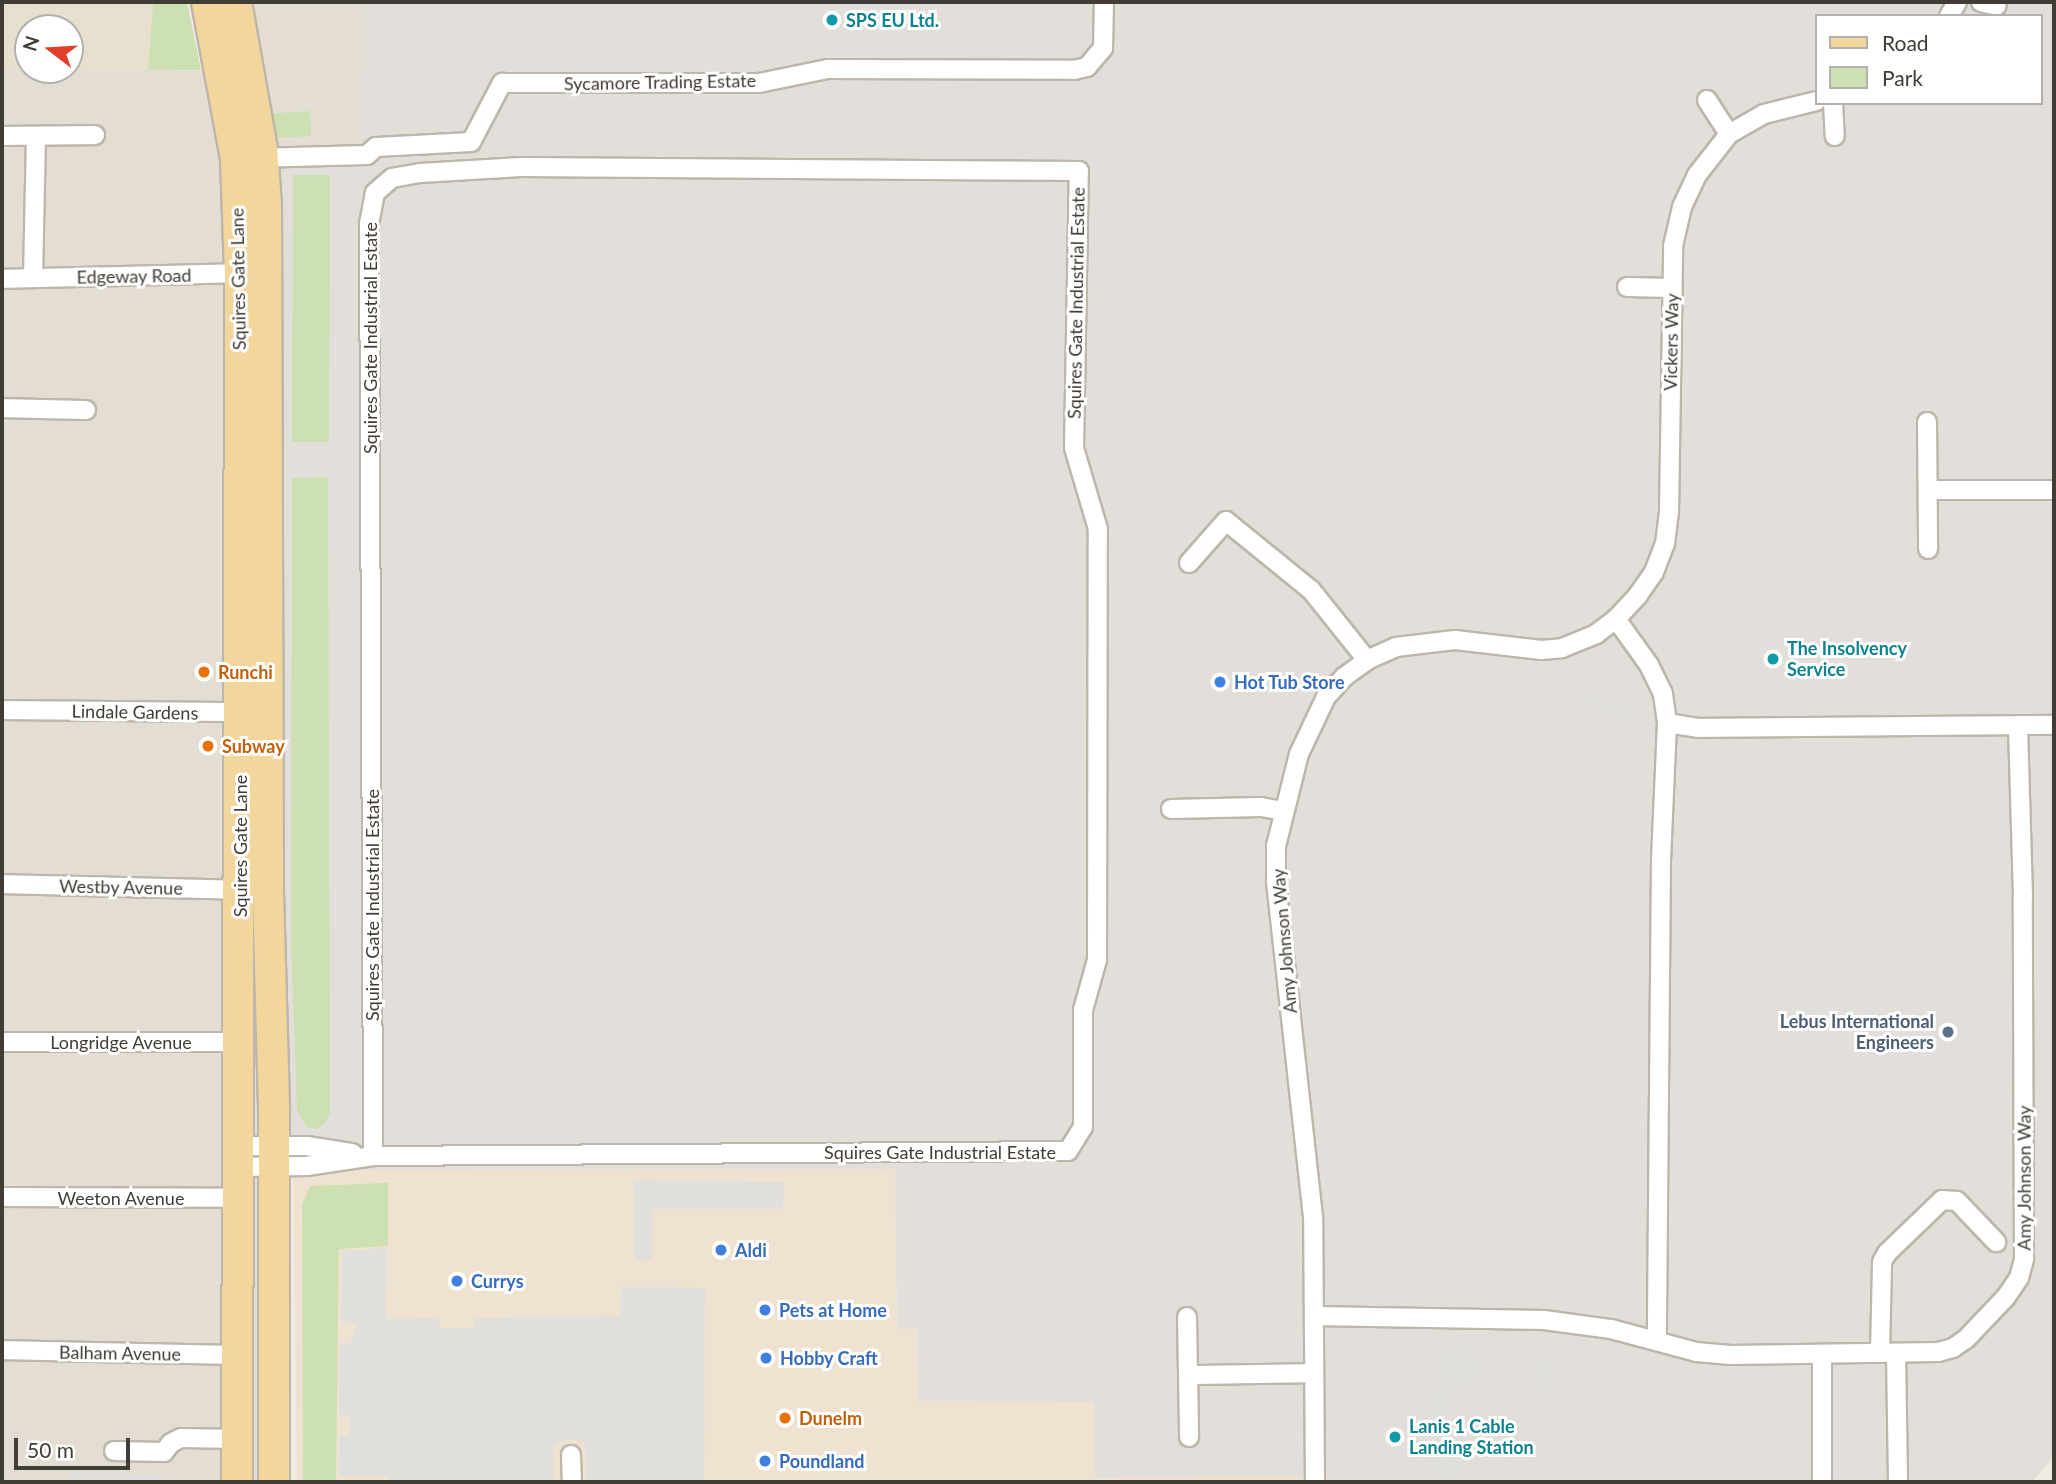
<!DOCTYPE html>
<html>
<head>
<meta charset="utf-8">
<style>
	body { margin:0 }
	#map { position:relative; width:2056px; height:1484px; overflow:hidden; background:#f0ece4; font-family:Lato,sans-serif }
	div>[style] { position:absolute }
	[style*='--x'] { left:calc(var(--x)*1px); top:calc(var(--y)*1px); width:calc(var(--w)*1px); rotate:calc(var(--a)*1deg) }
	.residential>* { inset:0; background:#e3ddd3 }
	.commercial>* { inset:0; background:#f0e2d1 }
	.industrial>* { inset:0; background:#e2ded9 }
	.education>* { inset:0; background:#e7e0cf }
	.green>* { inset:0; background:#cce0b1 }
	.parking>* { inset:0; background:#e1dfdc }
	.roads { filter:drop-shadow(2px 0 #bdb6ab) drop-shadow(-2px 0 #bdb6ab) drop-shadow(0 2px #bdb6ab) drop-shadow(0 -2px #bdb6ab) }
	.minor>* { height:18px; margin:-9px; padding:0 9px; transform-origin:9px; border-radius:9px; background:#fff }
	.primary>* { height:30px; margin:-15px; padding:0 15px; transform-origin:15px; border-radius:15px; background:#f2d69b }
	.dots>* { width:19px; height:19px; translate:-50% -50%; box-sizing:border-box; border:4px solid #fff; border-radius:50% }
	span { translate:-50% -50%; white-space:nowrap; text-align:center; line-height:1.15; -webkit-text-stroke:6px #fff; paint-order:stroke }
	.culture-label { font-size:18px; color:#0d838f; font-weight:700 }
	.left { translate:0 -50%; text-align:left }
	.street-label { font-size:18px; color:#413c35 }
	.food-label { font-size:18px; color:#c56008; font-weight:700 }
	.shop-label { font-size:18px; color:#366cbe; font-weight:700 }
	.service-label { font-size:18px; color:#4e5e75; font-weight:700 }
	.right { translate:-100% -50%; text-align:right }
	.frame { position:absolute; inset:0; border:4px solid #413c35; pointer-events:none }
	.legend { position:absolute; left:1815px; top:14px; width:228px; height:91px; box-sizing:border-box; background:#fff; border:2px solid #b3b1ae; margin:0; padding:9px 12px; list-style:none; font-size:21px; color:#413c35 }
	.legend li { display:flex; align-items:center; gap:14px; height:35px }
	.legend b { width:35px; border:2px solid #b3b1ae }
	.north { position:absolute; left:14px; top:14px; width:70px; height:70px; box-sizing:border-box; background:#fff; border:2px solid #b3b1ae; border-radius:50%; rotate:287deg; font-size:19px; font-weight:700; line-height:28px; text-align:center; color:#413c35 }
	.north::after { content:''; display:block; margin:auto; width:24px; height:32px; background:#e0402a; clip-path:polygon(50% 0,100% 100%,50% 72%,0 100%) }
	.scale { position:absolute; left:14px; top:1438px; width:116px; height:32px; box-sizing:border-box; border:4px solid #413c35; border-top:0; padding-left:9px; font-size:21px; line-height:24px; white-space:nowrap; color:#413c35; -webkit-text-stroke:5px #fff; paint-order:stroke }
</style>
</head>
<body>
<div id="map">
	<div class="residential">
		<div style="clip-path:polygon(236px 2px,363px 2px,360px 146px,263px 149px,274px 1482px,2px 1482px,2px 68px,221px 71px)"></div>
	</div>
	<div class="commercial">
		<div style="clip-path:polygon(895px 1169px,897px 1329px,917px 1328px,918px 1401px,1095px 1402px,1095px 1478px,1295px 1476px,1306px 1482px,297px 1482px,293px 1170px)"></div>
	</div>
	<div class="industrial">
		<div style="clip-path:polygon(evenodd,363px 2px,2054px 2px,2054px 1456px,2032px 1482px,1306px 1482px,1295px 1476px,1095px 1478px,1094px 1402px,918px 1401px,917px 1329px,897px 1329px,895px 1169px,274px 1170px,262px 149px,360px 146px,363px 2px,1816px 16px,2040px 16px,2040px 103px,1816px 103px,1816px 16px)"></div>
	</div>
	<div class="education">
		<div style="clip-path:polygon(2px 2px,153px 2px,148px 70px,70px 69px,70px 28px,28px 28px,28px 69px,2px 68px)"></div>
	</div>
	<div class="green">
		<div style="clip-path:polygon(153px 2px,187px 2px,201px 70px,148px 70px)"></div>
		<div style="clip-path:polygon(310px 111px,311px 136px,279px 138px,270px 134px,263px 114px)"></div>
		<div style="clip-path:polygon(293px 175px,330px 175px,329px 442px,292px 442px)"></div>
		<div style="clip-path:polygon(328px 477px,330px 1115px,323px 1125px,315px 1129px,307px 1127px,297px 1111px,296px 1076px,291px 945px,292px 478px)"></div>
		<div style="clip-path:polygon(388px 1183px,388px 1246px,339px 1249px,336px 1482px,303px 1482px,302px 1205px,310px 1186px)"></div>
	</div>
	<div class="parking">
		<div style="clip-path:polygon(1582px 687px,1647px 716px,1640px 731px,1575px 701px)"></div>
		<div style="clip-path:polygon(633px 1180px,784px 1182px,783px 1209px,653px 1209px,652px 1260px,635px 1261px)"></div>
		<div style="clip-path:polygon(387px 1248px,386px 1319px,439px 1318px,440px 1328px,474px 1328px,475px 1318px,620px 1316px,621px 1287px,705px 1288px,704px 1482px,586px 1482px,585px 1443px,574px 1439px,553px 1444px,553px 1482px,388px 1482px,388px 1476px,339px 1476px,339px 1437px,349px 1436px,349px 1415px,339px 1415px,340px 1341px,350px 1345px,356px 1324px,341px 1322px,342px 1251px)"></div>
		<div style="clip-path:polygon(1472px 1345px,1485px 1368px,1484px 1383px,1450px 1385px,1451px 1454px,1460px 1454px,1462px 1481px,1429px 1482px,1429px 1384px,1435px 1384px,1437px 1347px)"></div>
		<div style="clip-path:polygon(1540px 1349px,1557px 1355px,1551px 1381px,1542px 1395px,1529px 1387px)"></div>
		<div style="clip-path:polygon(68px 1472px,161px 1475px,161px 1482px,68px 1482px)"></div>
	</div>
	<div class="roads">
		<div class="minor">
			<div style="--x:1981;--y:2;--w:16;--a:14"></div>
			<div style="--x:1949;--y:16;--w:16;--a:-60"></div>
			<div style="--x:1707;--y:100;--w:40;--a:57.1"></div>
			<div style="--x:1833;--y:103;--w:33;--a:87"></div>
			<div style="--x:2;--y:136;--w:93;--a:-0.6"></div>
			<div style="--x:253;--y:158;--w:114;--a:-1.5"></div>
			<div style="--x:367;--y:155;--w:12;--a:-42"></div>
			<div style="--x:376;--y:147;--w:95;--a:-3"></div>
			<div style="--x:471;--y:142;--w:67;--a:-62.3"></div>
			<div style="--x:502;--y:83;--w:257;--a:0"></div>
			<div style="--x:759;--y:83;--w:70;--a:-11.5"></div>
			<div style="--x:828;--y:69;--w:246;--a:0.2"></div>
			<div style="--x:1074;--y:70;--w:13;--a:-13"></div>
			<div style="--x:1087;--y:67;--w:25;--a:-50"></div>
			<div style="--x:1103;--y:48;--w:46;--a:-88.8"></div>
			<div style="--x:33;--y:278;--w:142;--a:-88.8"></div>
			<div style="--x:2;--y:279;--w:245;--a:-1.4"></div>
			<div style="--x:1627;--y:287;--w:44;--a:1.3"></div>
			<div style="--x:2;--y:408;--w:84;--a:1.4"></div>
			<div style="--x:1927;--y:422;--w:127;--a:89.5"></div>
			<div style="--x:1928;--y:490;--w:126;--a:0"></div>
			<div style="--x:1189;--y:563;--w:56;--a:-48.6"></div>
			<div style="--x:1226;--y:521;--w:109;--a:39.1"></div>
			<div style="--x:1311;--y:590;--w:90;--a:51.3"></div>
			<div style="--x:1616;--y:619;--w:57;--a:54.3"></div>
			<div style="--x:1649;--y:665;--w:32;--a:64"></div>
			<div style="--x:1663;--y:694;--w:29;--a:82"></div>
			<div style="--x:1667;--y:723;--w:138;--a:92.5"></div>
			<div style="--x:1661;--y:861;--w:480;--a:90.5"></div>
			<div style="--x:2;--y:710;--w:245;--a:0.5"></div>
			<div style="--x:1667;--y:723;--w:31;--a:9"></div>
			<div style="--x:1698;--y:728;--w:356;--a:-0.5"></div>
			<div style="--x:1171;--y:809;--w:90;--a:-1.3"></div>
			<div style="--x:1261;--y:807;--w:23;--a:10"></div>
			<div style="--x:2;--y:884;--w:238;--a:1.4"></div>
			<div style="--x:2;--y:1042;--w:239;--a:0"></div>
			<div style="--x:240;--y:1146;--w:67;--a:0"></div>
			<div style="--x:307;--y:1146;--w:46;--a:8.8"></div>
			<div style="--x:240;--y:1167;--w:67;--a:-0.9"></div>
			<div style="--x:307;--y:1166;--w:67;--a:-8.6"></div>
			<div style="--x:373;--y:1156;--w:695;--a:-0.41"></div>
			<div style="--x:1068;--y:1151;--w:28;--a:-58"></div>
			<div style="--x:1083;--y:1127;--w:117;--a:-90"></div>
			<div style="--x:1083;--y:1010;--w:52;--a:-74.4"></div>
			<div style="--x:1097;--y:960;--w:431;--a:-89.9"></div>
			<div style="--x:1098;--y:529;--w:84;--a:-106.5"></div>
			<div style="--x:1074;--y:448;--w:277;--a:-89"></div>
			<div style="--x:1079;--y:171;--w:558;--a:-179.59"></div>
			<div style="--x:521;--y:167;--w:101;--a:176.6"></div>
			<div style="--x:420;--y:173;--w:28;--a:170"></div>
			<div style="--x:392;--y:178;--w:23;--a:139"></div>
			<div style="--x:375;--y:193;--w:31;--a:101"></div>
			<div style="--x:369;--y:223;--w:933;--a:89.75"></div>
			<div style="--x:2;--y:1197;--w:238;--a:0.2"></div>
			<div style="--x:1314;--y:1316;--w:230;--a:1"></div>
			<div style="--x:1544;--y:1320;--w:68;--a:7.7"></div>
			<div style="--x:1611;--y:1329;--w:88;--a:15.1"></div>
			<div style="--x:1696;--y:1352;--w:35;--a:5"></div>
			<div style="--x:1731;--y:1355;--w:207;--a:-0.8"></div>
			<div style="--x:1938;--y:1352;--w:16;--a:-15"></div>
			<div style="--x:1953;--y:1348;--w:16;--a:-35"></div>
			<div style="--x:1966;--y:1339;--w:58;--a:-46.4"></div>
			<div style="--x:2006;--y:1297;--w:23;--a:-56"></div>
			<div style="--x:2019;--y:1278;--w:20;--a:-75"></div>
			<div style="--x:2024;--y:1259;--w:363;--a:-90.2"></div>
			<div style="--x:2023;--y:896;--w:171;--a:-91.7"></div>
			<div style="--x:1187;--y:1317;--w:120;--a:89"></div>
			<div style="--x:2;--y:1350;--w:236;--a:1.2"></div>
			<div style="--x:1880;--y:1353;--w:91;--a:-88.7"></div>
			<div style="--x:1882;--y:1262;--w:10;--a:-61"></div>
			<div style="--x:1887;--y:1253;--w:76;--a:-43.9"></div>
			<div style="--x:1942;--y:1200;--w:15;--a:4"></div>
			<div style="--x:1957;--y:1201;--w:57;--a:46.4"></div>
			<div style="--x:1896;--y:1353;--w:129;--a:89.1"></div>
			<div style="--x:1822;--y:1356;--w:126;--a:90"></div>
			<div style="--x:1189;--y:1375;--w:124;--a:-0.9"></div>
			<div style="--x:114;--y:1451;--w:50;--a:1.1"></div>
			<div style="--x:164;--y:1452;--w:11;--a:-52"></div>
			<div style="--x:171;--y:1443;--w:11;--a:-27"></div>
			<div style="--x:181;--y:1438;--w:57;--a:1"></div>
			<div style="--x:571;--y:1455;--w:27;--a:88"></div>
			<div style="--x:1315;--y:1482;--w:265;--a:-90.4"></div>
			<div style="--x:1313;--y:1217;--w:338;--a:-96.3"></div>
			<div style="--x:1276;--y:881;--w:35;--a:-90"></div>
			<div style="--x:1276;--y:846;--w:95;--a:-76"></div>
			<div style="--x:1299;--y:754;--w:63;--a:-64.7"></div>
			<div style="--x:1326;--y:697;--w:27;--a:-48"></div>
			<div style="--x:1344;--y:677;--w:29;--a:-36"></div>
			<div style="--x:1367;--y:660;--w:32;--a:-24"></div>
			<div style="--x:1396;--y:647;--w:59;--a:-6.8"></div>
			<div style="--x:1455;--y:640;--w:87;--a:6.6"></div>
			<div style="--x:1541;--y:650;--w:21;--a:-5"></div>
			<div style="--x:1562;--y:648;--w:37;--a:-22"></div>
			<div style="--x:1596;--y:634;--w:25;--a:-37"></div>
			<div style="--x:1616;--y:619;--w:33;--a:-47"></div>
			<div style="--x:1638;--y:595;--w:28;--a:-55"></div>
			<div style="--x:1654;--y:572;--w:30;--a:-69"></div>
			<div style="--x:1665;--y:544;--w:31;--a:-83"></div>
			<div style="--x:1669;--y:513;--w:267;--a:-89.1"></div>
			<div style="--x:1673;--y:246;--w:40;--a:-77"></div>
			<div style="--x:1682;--y:207;--w:35;--a:-65"></div>
			<div style="--x:1697;--y:175;--w:52;--a:-52"></div>
			<div style="--x:1729;--y:134;--w:40;--a:-29.7"></div>
			<div style="--x:1764;--y:114;--w:54;--a:-14"></div>
		</div>
		<div class="primary">
			<div style="--x:207;--y:2;--w:160;--a:79.5"></div>
			<div style="--x:236;--y:159;--w:114;--a:88"></div>
			<div style="--x:240;--y:273;--w:1209;--a:90.14"></div>
			<div style="--x:236;--y:2;--w:149;--a:80"></div>
			<div style="--x:262;--y:149;--w:56;--a:85.9"></div>
			<div style="--x:266;--y:205;--w:687;--a:89.83"></div>
			<div style="--x:268;--y:892;--w:219;--a:88.4"></div>
			<div style="--x:274;--y:1111;--w:371;--a:90"></div>
		</div>
	</div>
	<div class="dots">
		<div style="left:832px;top:20px;background:#0f9aa8"></div>
		<div style="left:1773px;top:659px;background:#0f9aa8"></div>
		<div style="left:204px;top:672px;background:#e8710a"></div>
		<div style="left:1220px;top:682px;background:#3f7fe0"></div>
		<div style="left:208px;top:746px;background:#e8710a"></div>
		<div style="left:1948px;top:1032px;background:#5c6f8a"></div>
		<div style="left:721px;top:1250px;background:#3f7fe0"></div>
		<div style="left:457px;top:1281px;background:#3f7fe0"></div>
		<div style="left:765px;top:1310px;background:#3f7fe0"></div>
		<div style="left:766px;top:1358px;background:#3f7fe0"></div>
		<div style="left:785px;top:1418px;background:#e8710a"></div>
		<div style="left:1395px;top:1437px;background:#0f9aa8"></div>
		<div style="left:765px;top:1461px;background:#3f7fe0"></div>
	</div>
	<div class="culture-label">
		<span class="left" style="left:846px;top:20px">SPS EU Ltd.</span>
		<span class="left" style="left:1787px;top:659px">The Insolvency<br>Service</span>
		<span class="left" style="left:1409px;top:1437px">Lanis 1 Cable<br>Landing Station</span>
	</div>
	<div class="street-label">
		<span style="left:660px;top:82px;rotate:-1deg">Sycamore Trading Estate</span>
		<span style="left:134px;top:276px;rotate:-1deg">Edgeway Road</span>
		<span style="left:238px;top:279px;rotate:-91deg">Squires Gate Lane</span>
		<span style="left:1076px;top:303px;rotate:-89deg">Squires Gate Industrial Estate</span>
		<span style="left:370px;top:338px;rotate:-90deg">Squires Gate Industrial Estate</span>
		<span style="left:1671px;top:342px;rotate:-89deg">Vickers Way</span>
		<span style="left:135px;top:712px;rotate:1deg">Lindale Gardens</span>
		<span style="left:240px;top:846px;rotate:-90deg">Squires Gate Lane</span>
		<span style="left:121px;top:887px;rotate:1deg">Westby Avenue</span>
		<span style="left:372px;top:905px;rotate:-90deg">Squires Gate Industrial Estate</span>
		<span style="left:1284px;top:941px;rotate:-95deg">Amy Johnson Way</span>
		<span style="left:121px;top:1042px">Longridge Avenue</span>
		<span style="left:940px;top:1152px">Squires Gate Industrial Estate</span>
		<span style="left:2024px;top:1178px;rotate:-90deg">Amy Johnson Way</span>
		<span style="left:121px;top:1198px">Weeton Avenue</span>
		<span style="left:120px;top:1353px;rotate:1deg">Balham Avenue</span>
	</div>
	<div class="food-label">
		<span class="left" style="left:218px;top:672px">Runchi</span>
		<span class="left" style="left:222px;top:746px">Subway</span>
		<span class="left" style="left:799px;top:1418px">Dunelm</span>
	</div>
	<div class="shop-label">
		<span class="left" style="left:1234px;top:682px">Hot Tub Store</span>
		<span class="left" style="left:735px;top:1250px">Aldi</span>
		<span class="left" style="left:471px;top:1281px">Currys</span>
		<span class="left" style="left:779px;top:1310px">Pets at Home</span>
		<span class="left" style="left:780px;top:1358px">Hobby Craft</span>
		<span class="left" style="left:779px;top:1461px">Poundland</span>
	</div>
	<div class="service-label">
		<span class="right" style="left:1934px;top:1032px">Lebus International<br>Engineers</span>
	</div>
	<div class="frame"></div>
	<ul class="legend">
	<li><b style="height:9px;background:#f2d69b"></b>Road</li>
	<li><b style="height:19px;background:#cce0b1"></b>Park</li>
	</ul>
	<div class="north">N</div>
	<div class="scale">50 m</div>
</div>
</body>
</html>
